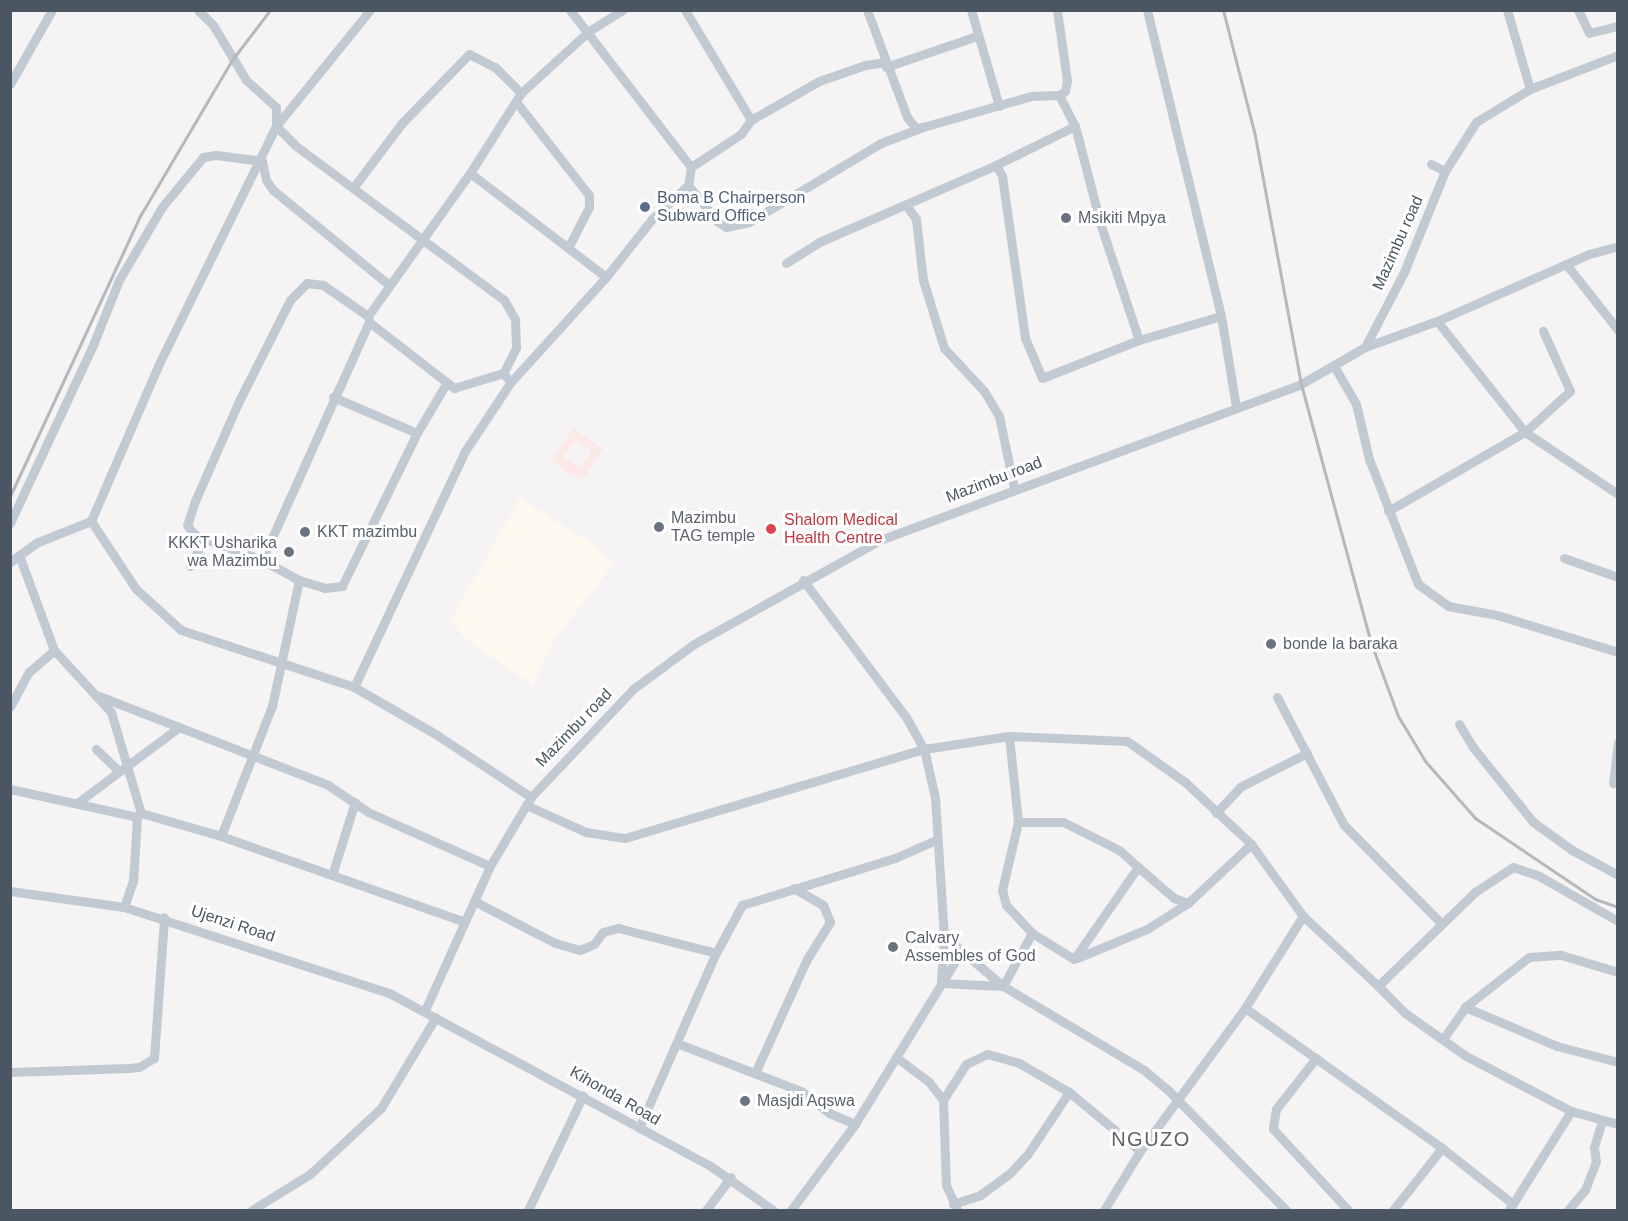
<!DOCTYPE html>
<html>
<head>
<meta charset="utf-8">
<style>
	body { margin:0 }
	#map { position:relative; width:1628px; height:1221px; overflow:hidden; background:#f5f3f3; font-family:Helvetica,sans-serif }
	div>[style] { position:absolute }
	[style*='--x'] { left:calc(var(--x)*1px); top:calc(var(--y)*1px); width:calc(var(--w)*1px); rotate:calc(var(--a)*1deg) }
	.commercial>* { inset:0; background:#fdf9ef }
	.medical>* { inset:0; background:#fce8e6 }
	.minor>* { height:9px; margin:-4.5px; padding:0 4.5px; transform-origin:4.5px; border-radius:4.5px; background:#c1cad2 }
	.rail>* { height:3px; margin:-1.5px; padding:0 1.5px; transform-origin:1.5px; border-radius:1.5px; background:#b5b8bd }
	.dots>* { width:16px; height:16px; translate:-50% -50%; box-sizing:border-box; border:3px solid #fff; border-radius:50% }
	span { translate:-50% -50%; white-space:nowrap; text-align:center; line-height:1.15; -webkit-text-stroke:6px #fff; paint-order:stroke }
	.service-label { font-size:16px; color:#4e5e75 }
	.left { translate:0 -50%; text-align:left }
	.worship-label { font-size:16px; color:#5b616d }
	.right { translate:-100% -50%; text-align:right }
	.street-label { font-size:16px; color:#4a5661 }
	.health-label { font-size:16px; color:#be3a42 }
	.quarter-label { font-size:20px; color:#5f6368; letter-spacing:1.5px }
	.frame { position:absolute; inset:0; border:12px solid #4a5661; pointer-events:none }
</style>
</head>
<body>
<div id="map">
	<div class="commercial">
		<div style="clip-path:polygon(520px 498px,597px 547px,613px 565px,553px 641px,533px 685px,464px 638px,451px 620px)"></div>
	</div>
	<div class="medical">
		<div style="clip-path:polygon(evenodd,573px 428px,603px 449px,583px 480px,562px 470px,563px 468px,552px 460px,573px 428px,575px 440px,592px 451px,580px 468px,563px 457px,575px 440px)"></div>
	</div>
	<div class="minor">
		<div style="--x:198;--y:10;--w:21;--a:45"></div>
		<div style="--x:213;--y:25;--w:64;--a:59"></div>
		<div style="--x:246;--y:80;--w:40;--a:42"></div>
		<div style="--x:276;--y:107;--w:19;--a:90"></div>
		<div style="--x:276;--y:126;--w:28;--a:45"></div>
		<div style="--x:296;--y:146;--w:259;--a:36.5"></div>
		<div style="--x:504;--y:300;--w:22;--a:60"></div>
		<div style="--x:515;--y:319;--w:29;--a:88"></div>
		<div style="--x:516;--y:348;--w:28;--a:117"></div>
		<div style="--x:370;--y:10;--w:149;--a:129"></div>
		<div style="--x:276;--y:126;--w:267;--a:116.2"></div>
		<div style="--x:158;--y:366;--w:169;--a:113.4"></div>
		<div style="--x:91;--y:521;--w:82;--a:56.5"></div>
		<div style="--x:136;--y:589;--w:61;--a:42.3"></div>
		<div style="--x:181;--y:630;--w:182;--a:18.2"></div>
		<div style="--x:354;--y:687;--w:96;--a:30"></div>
		<div style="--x:437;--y:735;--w:113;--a:33.4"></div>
		<div style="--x:570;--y:10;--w:198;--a:52.4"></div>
		<div style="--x:691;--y:167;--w:18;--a:99"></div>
		<div style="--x:688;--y:185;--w:48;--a:51"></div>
		<div style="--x:718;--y:222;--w:9;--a:32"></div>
		<div style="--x:726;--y:227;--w:24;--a:-12"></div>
		<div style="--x:749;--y:222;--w:154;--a:-30.9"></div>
		<div style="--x:881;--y:143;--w:45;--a:-20.9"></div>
		<div style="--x:923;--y:127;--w:112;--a:-16"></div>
		<div style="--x:1031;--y:96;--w:28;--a:-2"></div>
		<div style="--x:1059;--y:95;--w:35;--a:63"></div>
		<div style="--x:1075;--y:126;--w:103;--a:75.4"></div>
		<div style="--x:1101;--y:226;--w:120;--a:71.6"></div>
		<div style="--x:685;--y:10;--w:128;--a:59"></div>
		<div style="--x:751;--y:120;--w:17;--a:126"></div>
		<div style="--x:741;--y:134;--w:60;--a:146.6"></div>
		<div style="--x:867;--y:10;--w:114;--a:69.5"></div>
		<div style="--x:907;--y:117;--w:14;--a:51"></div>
		<div style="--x:916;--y:128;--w:5;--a:-11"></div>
		<div style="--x:971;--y:10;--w:100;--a:73.7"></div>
		<div style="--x:1057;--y:10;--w:71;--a:81.9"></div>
		<div style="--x:1067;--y:80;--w:11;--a:100"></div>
		<div style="--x:1065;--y:91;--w:7;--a:146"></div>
		<div style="--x:1147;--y:10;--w:315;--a:76.4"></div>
		<div style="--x:1221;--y:316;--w:92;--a:80.6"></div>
		<div style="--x:1507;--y:10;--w:82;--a:73.8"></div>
		<div style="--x:1578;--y:10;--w:25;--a:64"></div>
		<div style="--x:1589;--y:33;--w:30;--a:-14"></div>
		<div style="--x:886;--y:67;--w:96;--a:-18.8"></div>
		<div style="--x:10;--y:84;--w:85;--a:-60.4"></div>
		<div style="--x:517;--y:103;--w:117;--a:52"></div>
		<div style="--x:589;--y:195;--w:12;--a:90"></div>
		<div style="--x:589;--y:207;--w:44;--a:117.1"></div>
		<div style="--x:751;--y:120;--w:78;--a:-29.8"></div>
		<div style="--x:819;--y:81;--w:49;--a:-19.2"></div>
		<div style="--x:865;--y:65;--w:21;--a:-8"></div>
		<div style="--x:1431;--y:164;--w:16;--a:27"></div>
		<div style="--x:996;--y:165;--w:13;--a:61"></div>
		<div style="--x:1002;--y:176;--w:164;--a:81.9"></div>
		<div style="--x:1025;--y:338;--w:43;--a:67"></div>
		<div style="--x:1042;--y:378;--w:104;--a:-21.4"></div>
		<div style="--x:1139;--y:340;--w:85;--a:-16.3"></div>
		<div style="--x:470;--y:173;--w:171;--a:37.4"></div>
		<div style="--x:353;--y:188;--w:81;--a:-53"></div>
		<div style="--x:402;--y:123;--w:96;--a:-45.8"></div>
		<div style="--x:469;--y:54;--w:29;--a:27"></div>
		<div style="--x:495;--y:67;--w:37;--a:45"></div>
		<div style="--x:906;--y:205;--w:17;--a:54"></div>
		<div style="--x:916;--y:219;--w:61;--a:83.5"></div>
		<div style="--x:923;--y:280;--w:71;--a:72.8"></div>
		<div style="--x:944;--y:348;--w:59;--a:47.1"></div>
		<div style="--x:984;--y:391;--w:29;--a:59"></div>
		<div style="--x:999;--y:416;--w:74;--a:78.2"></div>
		<div style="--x:786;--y:263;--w:39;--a:-32"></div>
		<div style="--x:819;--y:242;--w:193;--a:-23.5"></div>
		<div style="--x:996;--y:165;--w:88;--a:-26.3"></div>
		<div style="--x:1566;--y:264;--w:84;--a:51.8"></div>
		<div style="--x:368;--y:316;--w:55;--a:-145.4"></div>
		<div style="--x:323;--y:285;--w:16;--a:-173"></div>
		<div style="--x:307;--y:283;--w:24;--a:135"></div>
		<div style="--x:290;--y:300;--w:115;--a:116.8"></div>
		<div style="--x:238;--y:403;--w:107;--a:113.7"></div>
		<div style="--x:195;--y:501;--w:25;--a:108"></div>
		<div style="--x:187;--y:525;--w:13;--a:51"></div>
		<div style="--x:195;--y:535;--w:72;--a:20.5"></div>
		<div style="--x:262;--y:560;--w:42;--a:28.4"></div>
		<div style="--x:299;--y:580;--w:27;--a:17"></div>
		<div style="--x:325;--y:588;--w:17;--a:-7"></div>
		<div style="--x:342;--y:586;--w:170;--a:-63.9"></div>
		<div style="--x:417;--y:433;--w:59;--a:-59.5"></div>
		<div style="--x:1437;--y:321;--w:142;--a:51.6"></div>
		<div style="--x:1525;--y:432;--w:112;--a:33.7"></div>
		<div style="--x:369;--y:322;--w:108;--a:37.8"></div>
		<div style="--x:454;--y:388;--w:51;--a:-17"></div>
		<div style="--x:503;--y:373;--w:6;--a:51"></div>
		<div style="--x:1365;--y:347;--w:77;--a:-19.9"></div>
		<div style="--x:1437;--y:321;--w:166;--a:-23.8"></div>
		<div style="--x:1589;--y:254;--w:30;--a:-15"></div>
		<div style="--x:1334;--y:366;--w:44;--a:59.9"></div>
		<div style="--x:1356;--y:404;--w:57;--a:76.7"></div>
		<div style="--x:1369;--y:459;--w:134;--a:68.6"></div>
		<div style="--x:1418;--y:584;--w:37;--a:36"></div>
		<div style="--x:1448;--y:606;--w:50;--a:10.4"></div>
		<div style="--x:1497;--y:615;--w:127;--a:17"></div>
		<div style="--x:333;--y:397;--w:91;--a:23.2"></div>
		<div style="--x:1388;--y:511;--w:158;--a:-30"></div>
		<div style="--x:1525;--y:432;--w:61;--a:-42.3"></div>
		<div style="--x:1570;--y:391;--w:66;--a:-114.2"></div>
		<div style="--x:10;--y:523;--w:196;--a:-65"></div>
		<div style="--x:93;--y:345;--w:70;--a:-68.2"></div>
		<div style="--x:119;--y:280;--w:85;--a:-59.5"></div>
		<div style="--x:162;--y:207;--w:65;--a:-50.6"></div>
		<div style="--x:203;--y:157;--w:13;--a:-9"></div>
		<div style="--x:216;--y:155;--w:46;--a:7.4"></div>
		<div style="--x:262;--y:161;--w:19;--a:78"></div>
		<div style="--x:266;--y:180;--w:12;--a:55"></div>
		<div style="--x:273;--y:190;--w:150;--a:39.3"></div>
		<div style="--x:19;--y:555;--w:101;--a:69.8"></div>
		<div style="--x:54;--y:650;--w:84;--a:47.4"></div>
		<div style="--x:111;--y:712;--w:105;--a:73.5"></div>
		<div style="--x:141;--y:813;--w:83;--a:16"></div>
		<div style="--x:221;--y:836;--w:140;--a:-68.6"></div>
		<div style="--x:272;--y:706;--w:129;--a:-77.9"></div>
		<div style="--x:1564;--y:558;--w:57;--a:19.4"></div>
		<div style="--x:262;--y:560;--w:261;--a:-65.8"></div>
		<div style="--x:369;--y:322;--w:6;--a:-99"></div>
		<div style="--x:368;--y:316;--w:176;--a:-54.5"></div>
		<div style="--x:470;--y:173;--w:95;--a:-57.5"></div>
		<div style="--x:521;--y:93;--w:92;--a:-42.4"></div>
		<div style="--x:589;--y:31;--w:40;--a:-32"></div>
		<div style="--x:10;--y:562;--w:34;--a:-36"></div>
		<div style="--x:38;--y:542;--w:57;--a:-21.6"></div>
		<div style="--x:190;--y:566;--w:29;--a:-63"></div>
		<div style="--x:803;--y:580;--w:171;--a:53.1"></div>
		<div style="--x:906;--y:717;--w:37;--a:61"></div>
		<div style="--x:924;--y:749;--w:50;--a:77.3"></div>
		<div style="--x:935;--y:798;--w:138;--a:86.3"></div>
		<div style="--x:944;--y:936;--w:77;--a:40.3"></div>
		<div style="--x:1003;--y:986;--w:164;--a:30.8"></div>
		<div style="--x:1144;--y:1070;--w:30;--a:40"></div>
		<div style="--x:1167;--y:1089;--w:170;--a:45.5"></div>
		<div style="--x:354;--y:687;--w:261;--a:-64.8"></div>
		<div style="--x:465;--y:451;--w:82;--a:-56.5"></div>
		<div style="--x:510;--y:383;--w:143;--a:-47.8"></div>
		<div style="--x:606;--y:277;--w:74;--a:-51.6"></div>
		<div style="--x:652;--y:219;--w:50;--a:-43.4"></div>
		<div style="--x:99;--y:696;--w:246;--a:21.2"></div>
		<div style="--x:328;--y:785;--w:48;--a:34"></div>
		<div style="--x:368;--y:812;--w:133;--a:23.9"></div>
		<div style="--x:1277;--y:697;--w:144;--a:62.4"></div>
		<div style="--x:1344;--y:825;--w:138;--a:45.3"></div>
		<div style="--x:10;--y:707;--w:40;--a:-62"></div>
		<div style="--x:29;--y:672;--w:33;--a:-41"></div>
		<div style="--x:1459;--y:724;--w:26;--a:59"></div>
		<div style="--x:1472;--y:746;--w:97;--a:51.2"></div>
		<div style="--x:1533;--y:822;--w:48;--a:35.7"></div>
		<div style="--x:1572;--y:850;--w:52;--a:28.5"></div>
		<div style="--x:1009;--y:736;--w:86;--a:84"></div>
		<div style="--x:1018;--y:822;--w:70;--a:103.2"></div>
		<div style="--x:1002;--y:890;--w:16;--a:75"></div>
		<div style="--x:1006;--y:905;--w:38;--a:47"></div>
		<div style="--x:1032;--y:933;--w:49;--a:31.8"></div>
		<div style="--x:1074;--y:959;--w:112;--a:-55.2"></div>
		<div style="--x:1138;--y:867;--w:25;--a:-138"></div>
		<div style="--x:1119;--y:850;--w:63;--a:-153.4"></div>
		<div style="--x:1063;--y:822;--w:45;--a:180"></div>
		<div style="--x:96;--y:749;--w:32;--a:44"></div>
		<div style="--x:1613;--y:783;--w:41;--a:-83"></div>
		<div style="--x:10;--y:789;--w:130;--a:12.4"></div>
		<div style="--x:137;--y:817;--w:6;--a:-45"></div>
		<div style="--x:77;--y:803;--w:126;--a:-36.6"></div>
		<div style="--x:526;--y:805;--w:66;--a:24.2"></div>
		<div style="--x:586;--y:832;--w:39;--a:9"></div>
		<div style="--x:625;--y:838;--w:312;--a:-16.6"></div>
		<div style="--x:924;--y:749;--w:86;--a:-8.7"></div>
		<div style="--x:1009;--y:736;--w:118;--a:2.4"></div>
		<div style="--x:1127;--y:741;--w:71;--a:35.3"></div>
		<div style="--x:1185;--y:782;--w:91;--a:43.2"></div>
		<div style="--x:1251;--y:844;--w:89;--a:54.2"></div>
		<div style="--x:1303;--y:916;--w:103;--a:43"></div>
		<div style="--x:1378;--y:986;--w:135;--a:-44.1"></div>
		<div style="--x:1475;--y:892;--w:45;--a:-33.3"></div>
		<div style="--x:1513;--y:867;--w:28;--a:19"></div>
		<div style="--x:1539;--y:876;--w:91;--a:29.7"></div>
		<div style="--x:1216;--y:813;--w:35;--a:-47"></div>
		<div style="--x:1240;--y:787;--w:75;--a:-26.9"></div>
		<div style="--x:221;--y:836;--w:256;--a:19.4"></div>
		<div style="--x:1138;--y:867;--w:48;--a:40.7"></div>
		<div style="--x:1174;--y:898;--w:15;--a:20"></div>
		<div style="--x:1188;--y:903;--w:86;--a:-43.1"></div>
		<div style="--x:333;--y:872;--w:73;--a:-72.6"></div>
		<div style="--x:10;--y:891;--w:115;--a:8"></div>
		<div style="--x:124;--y:907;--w:281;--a:18"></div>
		<div style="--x:391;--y:994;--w:361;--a:28.3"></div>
		<div style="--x:709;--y:1165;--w:78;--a:35.1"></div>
		<div style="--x:474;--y:901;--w:91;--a:27.4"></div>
		<div style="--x:555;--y:943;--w:26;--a:16"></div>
		<div style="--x:580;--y:950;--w:15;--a:-23"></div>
		<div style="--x:594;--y:944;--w:15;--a:-53"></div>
		<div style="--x:603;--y:932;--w:16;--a:-15"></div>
		<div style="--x:618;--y:928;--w:101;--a:14.3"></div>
		<div style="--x:124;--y:907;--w:28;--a:-71"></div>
		<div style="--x:133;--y:881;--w:64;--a:-86.4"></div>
		<div style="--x:944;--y:936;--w:47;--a:93.7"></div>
		<div style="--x:941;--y:983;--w:62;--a:2.8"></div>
		<div style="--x:1003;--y:986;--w:60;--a:-61.3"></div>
		<div style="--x:1077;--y:958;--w:76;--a:-22.5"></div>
		<div style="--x:1147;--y:929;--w:49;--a:-32.4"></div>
		<div style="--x:1378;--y:986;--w:38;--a:45"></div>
		<div style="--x:1405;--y:1013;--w:75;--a:35.2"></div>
		<div style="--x:1466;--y:1056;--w:119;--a:27.6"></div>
		<div style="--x:1571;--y:1111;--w:49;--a:15.5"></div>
		<div style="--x:1465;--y:1007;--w:100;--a:23"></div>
		<div style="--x:1557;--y:1046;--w:63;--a:14.7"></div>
		<div style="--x:1245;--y:1008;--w:242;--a:35.4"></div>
		<div style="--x:1442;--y:1148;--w:90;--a:38.3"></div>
		<div style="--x:425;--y:1010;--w:158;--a:-65.7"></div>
		<div style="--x:490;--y:866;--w:80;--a:-59.3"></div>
		<div style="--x:531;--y:797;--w:149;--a:-46.6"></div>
		<div style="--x:633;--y:689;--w:76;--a:-36.4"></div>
		<div style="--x:694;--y:644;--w:213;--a:-29.2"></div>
		<div style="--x:880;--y:540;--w:449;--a:-20.3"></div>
		<div style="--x:1301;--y:384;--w:74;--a:-30"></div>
		<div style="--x:1365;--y:347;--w:85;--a:-62.5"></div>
		<div style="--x:1404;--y:272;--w:109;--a:-67.9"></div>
		<div style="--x:1445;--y:171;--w:58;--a:-57.7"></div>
		<div style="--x:1476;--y:122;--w:63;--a:-31.4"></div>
		<div style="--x:1530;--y:89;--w:94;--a:-21.1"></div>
		<div style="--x:1443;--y:1039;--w:39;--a:-55"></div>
		<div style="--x:1465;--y:1007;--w:81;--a:-38"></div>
		<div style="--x:1529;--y:957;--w:32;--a:-4"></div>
		<div style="--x:1561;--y:955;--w:59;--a:16.6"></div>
		<div style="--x:679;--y:1044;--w:131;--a:21.1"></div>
		<div style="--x:801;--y:1091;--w:36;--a:38"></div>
		<div style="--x:829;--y:1113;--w:28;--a:23"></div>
		<div style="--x:896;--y:1057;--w:41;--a:37.1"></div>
		<div style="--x:929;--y:1082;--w:23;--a:52"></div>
		<div style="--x:943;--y:1100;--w:85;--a:88"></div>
		<div style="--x:946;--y:1185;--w:27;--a:66"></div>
		<div style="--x:1316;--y:1058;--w:65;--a:128.1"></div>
		<div style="--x:1276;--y:1109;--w:20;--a:99"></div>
		<div style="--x:1273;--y:1129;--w:110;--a:47.2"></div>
		<div style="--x:10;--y:1072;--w:119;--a:-1.9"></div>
		<div style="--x:129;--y:1068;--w:10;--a:-6"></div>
		<div style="--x:139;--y:1067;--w:17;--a:-31"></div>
		<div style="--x:154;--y:1058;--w:141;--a:-85.9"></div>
		<div style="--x:755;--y:1073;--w:125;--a:-65.5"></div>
		<div style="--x:807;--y:959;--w:44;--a:-58.1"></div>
		<div style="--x:830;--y:922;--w:18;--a:-112"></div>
		<div style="--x:823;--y:905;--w:34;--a:-150"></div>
		<div style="--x:943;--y:1100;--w:43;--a:-57.4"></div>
		<div style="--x:966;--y:1064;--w:23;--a:-25"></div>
		<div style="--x:987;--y:1054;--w:16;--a:15"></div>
		<div style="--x:1002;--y:1058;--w:18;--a:16"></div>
		<div style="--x:1019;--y:1063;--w:58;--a:30.1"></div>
		<div style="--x:1069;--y:1092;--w:92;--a:39.7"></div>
		<div style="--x:639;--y:1128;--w:191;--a:-66.3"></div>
		<div style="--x:716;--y:953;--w:55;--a:-61.6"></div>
		<div style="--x:742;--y:905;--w:160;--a:-17.1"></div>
		<div style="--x:895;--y:858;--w:45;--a:-23.7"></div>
		<div style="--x:953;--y:1204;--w:28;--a:-18"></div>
		<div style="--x:980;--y:1195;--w:37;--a:-36"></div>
		<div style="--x:1010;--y:1173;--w:25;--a:-47"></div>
		<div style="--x:1027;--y:1155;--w:76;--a:-56.3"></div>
		<div style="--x:252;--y:1210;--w:68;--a:-31.8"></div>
		<div style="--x:310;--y:1174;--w:97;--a:-42.9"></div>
		<div style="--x:381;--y:1108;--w:106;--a:-58.9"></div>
		<div style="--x:528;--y:1210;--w:127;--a:-64.4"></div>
		<div style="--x:706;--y:1210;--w:41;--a:-52.9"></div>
		<div style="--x:791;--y:1210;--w:107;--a:-53.3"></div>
		<div style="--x:855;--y:1124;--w:201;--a:-58.4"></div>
		<div style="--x:1104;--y:1210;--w:69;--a:-58.6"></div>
		<div style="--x:1140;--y:1151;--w:177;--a:-53.7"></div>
		<div style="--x:1245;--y:1008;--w:109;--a:-57.8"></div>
		<div style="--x:1393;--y:1210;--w:79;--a:-51.7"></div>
		<div style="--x:1509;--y:1210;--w:117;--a:-57.9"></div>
		<div style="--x:1568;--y:1210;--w:26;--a:-50"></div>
		<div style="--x:1585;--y:1190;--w:30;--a:-69"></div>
		<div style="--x:1596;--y:1162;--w:15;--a:-98"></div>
		<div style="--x:1594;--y:1147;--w:28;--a:-73"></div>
	</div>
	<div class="rail">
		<div style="--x:1223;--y:10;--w:130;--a:75.7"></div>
		<div style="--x:1255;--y:136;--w:252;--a:79.5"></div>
		<div style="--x:1301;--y:384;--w:268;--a:74.9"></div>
		<div style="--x:1371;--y:643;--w:78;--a:69.7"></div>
		<div style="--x:1398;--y:716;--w:52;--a:59"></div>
		<div style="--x:1425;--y:761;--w:76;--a:48.7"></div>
		<div style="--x:1475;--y:818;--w:145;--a:34"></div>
		<div style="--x:1595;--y:899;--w:24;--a:19"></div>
		<div style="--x:10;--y:496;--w:309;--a:-65.1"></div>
		<div style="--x:140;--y:216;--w:181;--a:-59.5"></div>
		<div style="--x:232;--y:60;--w:63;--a:-52.8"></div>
	</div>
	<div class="dots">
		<div style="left:645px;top:207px;background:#5c6f8a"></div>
		<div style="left:1066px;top:218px;background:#6b7280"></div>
		<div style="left:659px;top:527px;background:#6b7280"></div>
		<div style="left:771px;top:529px;background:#e0444e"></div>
		<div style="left:305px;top:532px;background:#6b7280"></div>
		<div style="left:289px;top:552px;background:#6b7280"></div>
		<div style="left:1271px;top:644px;background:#6b7280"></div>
		<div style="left:893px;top:947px;background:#6b7280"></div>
		<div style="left:745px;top:1101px;background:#6b7280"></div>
	</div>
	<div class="service-label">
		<span class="left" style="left:657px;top:207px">Boma B Chairperson<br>Subward Office</span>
	</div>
	<div class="worship-label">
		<span class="left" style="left:1078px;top:218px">Msikiti Mpya</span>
		<span class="left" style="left:671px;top:527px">Mazimbu<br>TAG temple</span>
		<span class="left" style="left:317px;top:532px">KKT mazimbu</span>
		<span class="right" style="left:277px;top:552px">KKKT Usharika<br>wa Mazimbu</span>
		<span class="left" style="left:1283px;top:644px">bonde la baraka</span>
		<span class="left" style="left:905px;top:947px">Calvary<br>Assembles of God</span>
		<span class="left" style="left:757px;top:1101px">Masjdi Aqswa</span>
	</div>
	<div class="street-label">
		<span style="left:1398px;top:243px;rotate:-66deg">Mazimbu road</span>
		<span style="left:994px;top:480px;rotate:-21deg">Mazimbu road</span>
		<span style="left:574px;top:728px;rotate:-46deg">Mazimbu road</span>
		<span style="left:233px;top:924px;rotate:18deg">Ujenzi Road</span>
		<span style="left:615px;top:1096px;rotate:30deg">Kihonda Road</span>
	</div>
	<div class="health-label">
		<span class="left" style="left:784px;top:529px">Shalom Medical<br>Health Centre</span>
	</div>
	<div class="quarter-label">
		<span style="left:1151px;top:1139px">NGUZO</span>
	</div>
	<div class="frame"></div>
</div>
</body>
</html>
